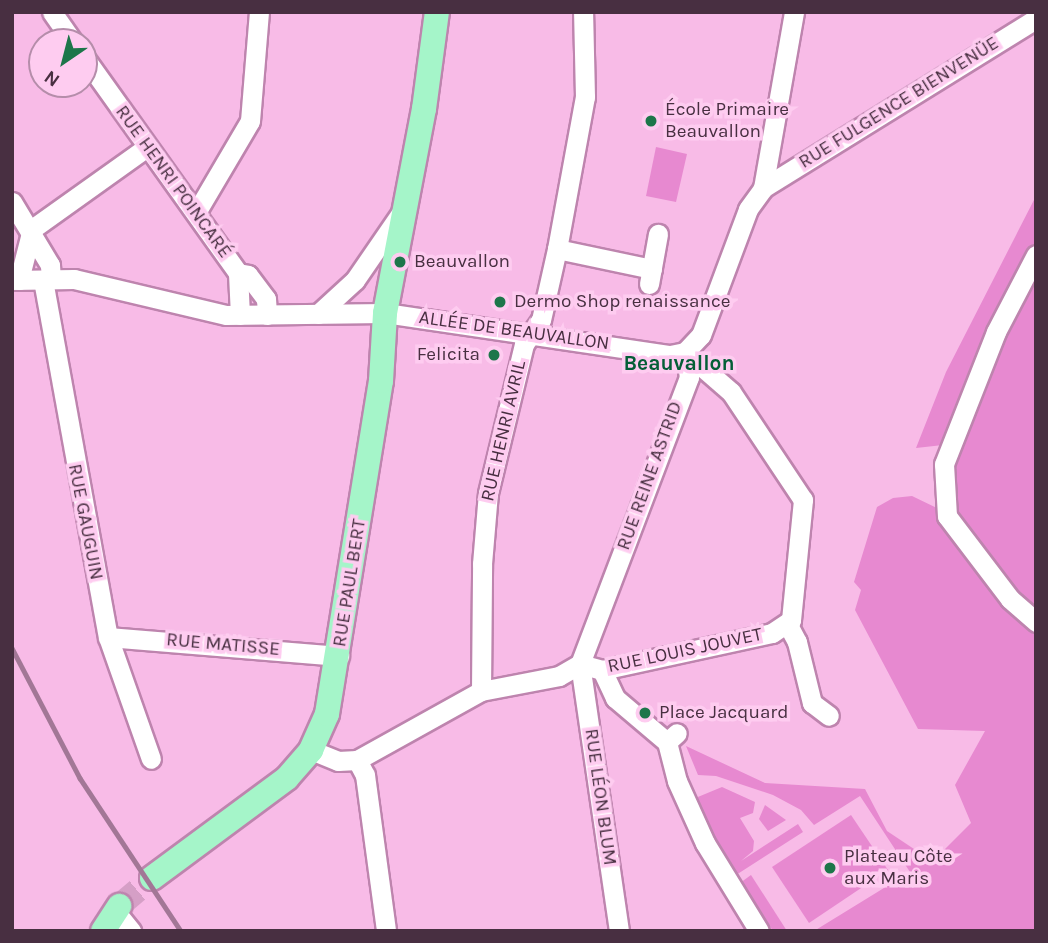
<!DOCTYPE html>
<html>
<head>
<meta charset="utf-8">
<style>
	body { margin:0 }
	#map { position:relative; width:1048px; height:943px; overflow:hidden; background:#f8bbe7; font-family:Karla,sans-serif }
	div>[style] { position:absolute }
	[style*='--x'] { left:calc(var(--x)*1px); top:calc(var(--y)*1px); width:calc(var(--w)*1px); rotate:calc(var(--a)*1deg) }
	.green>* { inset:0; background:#e789d0 }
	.major-tunnel>* { height:24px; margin-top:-12px; transform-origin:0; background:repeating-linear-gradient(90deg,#d59fc6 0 24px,transparent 0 36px) }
	.roads { filter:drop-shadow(2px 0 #be84ae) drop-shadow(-2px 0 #be84ae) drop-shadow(0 2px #be84ae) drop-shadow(0 -2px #be84ae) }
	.minor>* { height:19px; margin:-9.5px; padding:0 9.5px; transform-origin:9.5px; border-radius:9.5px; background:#fff }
	.major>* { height:24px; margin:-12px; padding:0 12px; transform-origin:12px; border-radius:12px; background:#a5f5c9 }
	.rail>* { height:4.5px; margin:-2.25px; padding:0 2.25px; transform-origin:2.25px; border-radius:2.25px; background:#a27796 }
	.dots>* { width:19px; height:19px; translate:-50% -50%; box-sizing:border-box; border:4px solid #feccf0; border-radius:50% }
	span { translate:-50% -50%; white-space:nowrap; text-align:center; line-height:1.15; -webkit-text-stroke:7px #feccf0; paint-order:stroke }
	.street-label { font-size:19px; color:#482f41 }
	.poi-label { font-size:19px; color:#482f41 }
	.left { translate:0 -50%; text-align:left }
	.right { translate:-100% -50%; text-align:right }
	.neighbourhood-label { font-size:21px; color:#045e37; font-weight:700 }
	.frame { position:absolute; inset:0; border:14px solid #482f41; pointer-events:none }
	.north { position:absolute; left:28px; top:28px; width:70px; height:70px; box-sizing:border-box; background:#feccf0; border:2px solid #b58daa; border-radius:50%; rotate:215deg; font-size:19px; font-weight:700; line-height:28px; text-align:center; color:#482f41 }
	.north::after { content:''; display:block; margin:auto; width:24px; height:32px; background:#1d764a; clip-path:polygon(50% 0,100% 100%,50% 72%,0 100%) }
</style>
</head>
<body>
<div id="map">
	<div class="green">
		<div style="clip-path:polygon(656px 147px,687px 154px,676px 202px,646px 196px)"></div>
		<div style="clip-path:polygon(1036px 196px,1036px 931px,814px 931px,910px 872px,860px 796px,814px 825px,801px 810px,773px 795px,716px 776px,698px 775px,686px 746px,765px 783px,865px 789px,887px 831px,923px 855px,929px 865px,971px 823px,955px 785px,985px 731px,918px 729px,855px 610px,861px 590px,854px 582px,877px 507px,893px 498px,912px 496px,941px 510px,943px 445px,916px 448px,946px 372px)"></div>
		<div style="clip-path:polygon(722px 787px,755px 802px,753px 813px,740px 818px,754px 841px,753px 851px,741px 861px,798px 824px,803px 832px,736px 875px,693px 799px)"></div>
		<div style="clip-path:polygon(765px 805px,786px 820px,768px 831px,759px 819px)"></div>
		<div style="clip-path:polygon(851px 815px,888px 870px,809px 923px,772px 867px)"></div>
		<div style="clip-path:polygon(751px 875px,787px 931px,773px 931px,740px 883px)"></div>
	</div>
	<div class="major-tunnel">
		<div style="--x:119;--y:906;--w:43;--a:-40.3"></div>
	</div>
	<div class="roads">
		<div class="minor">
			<div style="--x:52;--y:12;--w:37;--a:55"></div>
			<div style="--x:84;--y:57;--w:265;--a:54.5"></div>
			<div style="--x:238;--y:273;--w:42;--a:87.3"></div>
			<div style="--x:763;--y:188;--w:179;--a:-80"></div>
			<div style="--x:12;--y:202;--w:74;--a:58.9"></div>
			<div style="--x:50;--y:265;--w:14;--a:86"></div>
			<div style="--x:197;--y:211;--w:104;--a:-59.5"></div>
			<div style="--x:250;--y:121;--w:109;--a:-85.3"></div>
			<div style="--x:32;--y:229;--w:141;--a:-35.5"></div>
			<div style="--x:557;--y:249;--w:97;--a:11.9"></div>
			<div style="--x:1036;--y:255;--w:87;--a:117.5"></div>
			<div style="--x:996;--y:332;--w:142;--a:111.5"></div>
			<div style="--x:944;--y:464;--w:52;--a:86.7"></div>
			<div style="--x:947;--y:516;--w:104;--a:52.8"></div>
			<div style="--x:1010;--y:599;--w:35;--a:41"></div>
			<div style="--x:238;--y:273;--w:10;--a:11"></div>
			<div style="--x:248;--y:275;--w:30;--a:53"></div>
			<div style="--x:266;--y:299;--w:16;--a:86"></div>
			<div style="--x:12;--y:280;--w:62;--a:-0.9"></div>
			<div style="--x:74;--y:279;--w:156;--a:13.3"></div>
			<div style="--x:226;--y:315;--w:159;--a:-0.7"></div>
			<div style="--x:385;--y:313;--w:288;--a:8.4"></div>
			<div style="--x:670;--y:355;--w:15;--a:-11"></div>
			<div style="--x:19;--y:280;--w:53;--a:-75.7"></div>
			<div style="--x:43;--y:280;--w:363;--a:79.7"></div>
			<div style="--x:108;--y:637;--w:129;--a:70.6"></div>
			<div style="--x:649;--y:284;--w:51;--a:-79.8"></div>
			<div style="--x:318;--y:314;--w:50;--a:-42.6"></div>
			<div style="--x:355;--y:280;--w:81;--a:-55.5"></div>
			<div style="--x:685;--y:352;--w:23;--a:-47"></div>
			<div style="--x:701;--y:335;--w:134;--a:-69.5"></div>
			<div style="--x:748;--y:209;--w:26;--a:-54"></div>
			<div style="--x:763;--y:188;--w:321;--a:-31.8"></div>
			<div style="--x:788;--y:625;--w:19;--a:62"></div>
			<div style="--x:797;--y:642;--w:63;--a:76.2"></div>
			<div style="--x:812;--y:703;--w:21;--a:37"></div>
			<div style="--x:108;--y:637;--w:232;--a:4.7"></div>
			<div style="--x:580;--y:664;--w:23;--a:15"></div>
			<div style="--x:602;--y:670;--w:174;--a:-12.3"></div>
			<div style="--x:772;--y:633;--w:23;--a:-34"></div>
			<div style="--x:791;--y:620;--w:121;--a:-84.3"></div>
			<div style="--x:803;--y:500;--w:130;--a:-123.7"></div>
			<div style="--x:731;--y:392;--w:61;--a:-139"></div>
			<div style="--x:602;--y:670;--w:31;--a:65"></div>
			<div style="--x:615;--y:698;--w:68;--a:40.2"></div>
			<div style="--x:667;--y:742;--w:13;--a:-42"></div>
			<div style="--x:481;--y:691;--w:127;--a:-89.5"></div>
			<div style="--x:482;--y:564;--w:71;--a:-85.2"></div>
			<div style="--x:488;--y:493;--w:153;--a:-76.4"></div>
			<div style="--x:524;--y:344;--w:29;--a:-55"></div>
			<div style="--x:541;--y:320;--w:73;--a:-77.3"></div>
			<div style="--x:557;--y:249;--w:155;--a:-79.6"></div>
			<div style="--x:585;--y:97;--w:85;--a:-91.3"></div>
			<div style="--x:667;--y:742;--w:40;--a:75.6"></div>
			<div style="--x:677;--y:781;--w:68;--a:65.7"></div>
			<div style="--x:705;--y:843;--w:103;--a:58.5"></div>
			<div style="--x:311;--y:750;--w:29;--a:22"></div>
			<div style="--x:338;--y:761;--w:19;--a:-3"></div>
			<div style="--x:357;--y:760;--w:142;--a:-29.1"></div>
			<div style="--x:481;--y:691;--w:79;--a:-10.9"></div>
			<div style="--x:559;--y:676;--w:24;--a:-30"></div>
			<div style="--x:357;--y:760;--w:17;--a:62"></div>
			<div style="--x:365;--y:775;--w:157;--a:82.3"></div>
			<div style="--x:115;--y:911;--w:26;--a:51"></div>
			<div style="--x:619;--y:931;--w:270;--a:-98.3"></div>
			<div style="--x:580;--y:664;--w:307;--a:-69.2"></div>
			<div style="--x:689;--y:377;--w:25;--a:-99"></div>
		</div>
		<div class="major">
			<div style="--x:152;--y:878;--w:168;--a:-36.5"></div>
			<div style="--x:287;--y:778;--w:37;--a:-49"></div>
			<div style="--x:311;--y:750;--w:39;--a:-66"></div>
			<div style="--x:327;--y:714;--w:337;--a:-80.8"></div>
			<div style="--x:381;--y:381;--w:68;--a:-86.6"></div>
			<div style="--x:385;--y:313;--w:208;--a:-79.2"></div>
			<div style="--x:424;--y:109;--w:98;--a:-82.4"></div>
			<div style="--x:103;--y:931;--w:30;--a:-57"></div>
		</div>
	</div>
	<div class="rail">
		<div style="--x:12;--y:648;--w:147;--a:62.4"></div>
		<div style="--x:80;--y:778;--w:183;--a:56.6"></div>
	</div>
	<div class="dots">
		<div style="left:651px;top:121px;background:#1d764a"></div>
		<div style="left:400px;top:262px;background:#1d764a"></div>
		<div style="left:500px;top:302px;background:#1d764a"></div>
		<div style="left:494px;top:355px;background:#1d764a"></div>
		<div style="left:645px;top:713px;background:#1d764a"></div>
		<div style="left:830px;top:868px;background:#1d764a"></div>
	</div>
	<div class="street-label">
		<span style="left:899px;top:103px;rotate:-32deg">RUE FULGENCE BIENVENÜE</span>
		<span style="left:173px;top:182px;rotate:54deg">RUE HENRI POINCARÉ</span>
		<span style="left:514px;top:331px;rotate:8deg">ALLÉE DE BEAUVALLON</span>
		<span style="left:504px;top:431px;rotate:-77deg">RUE HENRI AVRIL</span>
		<span style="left:650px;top:476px;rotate:-70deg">RUE REINE ASTRID</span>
		<span style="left:85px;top:522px;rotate:79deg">RUE GAUGUIN</span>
		<span style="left:350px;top:583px;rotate:-81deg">RUE PAUL BERT</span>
		<span style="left:223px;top:645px;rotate:5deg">RUE MATISSE</span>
		<span style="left:685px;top:651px;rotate:-12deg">RUE LOUIS JOUVET</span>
		<span style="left:600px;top:797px;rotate:82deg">RUE LÉON BLUM</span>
	</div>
	<div class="poi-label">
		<span class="left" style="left:665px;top:121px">École Primaire<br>Beauvallon</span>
		<span class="left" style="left:414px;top:262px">Beauvallon</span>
		<span class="left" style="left:514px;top:302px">Dermo Shop renaissance</span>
		<span class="right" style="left:480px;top:355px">Felicita</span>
		<span class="left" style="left:659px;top:713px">Place Jacquard</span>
		<span class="left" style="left:844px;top:868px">Plateau Côte<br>aux Maris</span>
	</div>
	<div class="neighbourhood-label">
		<span style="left:679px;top:363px">Beauvallon</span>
	</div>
	<div class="frame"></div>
	<div class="north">N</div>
</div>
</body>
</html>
